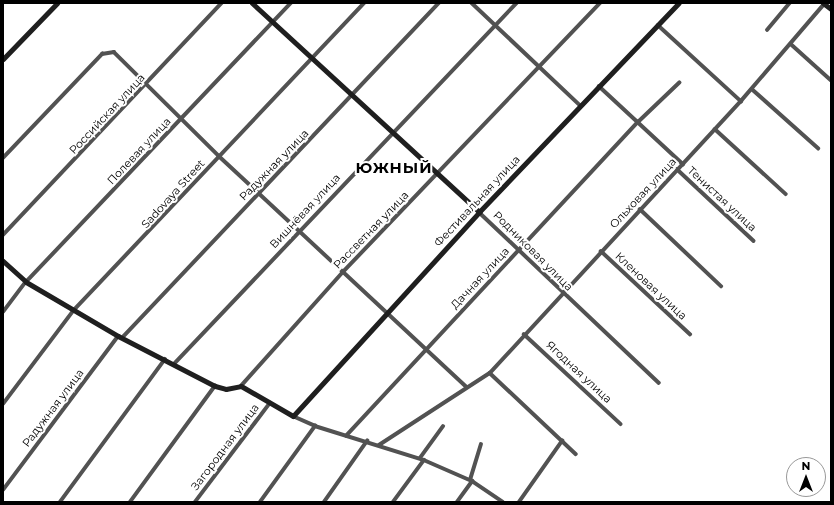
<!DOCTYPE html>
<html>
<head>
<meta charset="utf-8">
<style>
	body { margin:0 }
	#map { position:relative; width:834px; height:505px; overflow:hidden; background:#fff; font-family:Montserrat,sans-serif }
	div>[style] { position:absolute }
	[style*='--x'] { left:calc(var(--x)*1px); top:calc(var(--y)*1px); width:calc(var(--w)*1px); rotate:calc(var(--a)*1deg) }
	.street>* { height:3.5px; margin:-1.75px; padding:0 1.75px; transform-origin:1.75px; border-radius:1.75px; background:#525252 }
	.secondary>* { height:5px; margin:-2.5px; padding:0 2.5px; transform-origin:2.5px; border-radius:2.5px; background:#1f1f1f }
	span { translate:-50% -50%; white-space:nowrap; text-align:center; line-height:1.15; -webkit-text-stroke:4px #fff; paint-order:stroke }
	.street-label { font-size:11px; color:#000 }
	.district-label { font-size:15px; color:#000; font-weight:700; letter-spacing:1px }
	.frame { position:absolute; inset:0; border:4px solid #000; pointer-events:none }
	.north { position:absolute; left:786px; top:457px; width:40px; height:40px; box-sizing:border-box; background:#fff; border:1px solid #999; border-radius:50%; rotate:0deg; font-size:11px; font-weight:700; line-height:16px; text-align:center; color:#000 }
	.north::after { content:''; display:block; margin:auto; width:14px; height:18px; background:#000; clip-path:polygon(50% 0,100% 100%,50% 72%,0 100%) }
</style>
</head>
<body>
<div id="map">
	<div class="street">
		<div style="--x:472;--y:3;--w:149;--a:43.4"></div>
		<div style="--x:658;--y:25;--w:113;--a:42.5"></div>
		<div style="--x:767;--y:30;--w:35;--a:-50"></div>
		<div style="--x:791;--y:44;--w:54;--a:42"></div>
		<div style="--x:599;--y:86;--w:115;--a:42.9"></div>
		<div style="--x:752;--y:89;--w:89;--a:41.8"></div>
		<div style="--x:715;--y:129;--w:96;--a:42.5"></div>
		<div style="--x:3;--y:158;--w:144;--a:-46.4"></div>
		<div style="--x:102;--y:54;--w:12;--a:-9"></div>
		<div style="--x:114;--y:52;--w:148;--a:44.7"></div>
		<div style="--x:219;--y:156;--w:338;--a:43"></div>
		<div style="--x:677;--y:169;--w:105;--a:43.1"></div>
		<div style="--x:640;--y:209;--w:112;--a:43.5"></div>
		<div style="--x:479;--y:212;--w:248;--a:43.5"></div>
		<div style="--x:3;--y:235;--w:319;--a:-46.7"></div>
		<div style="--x:601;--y:251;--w:122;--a:43"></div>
		<div style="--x:3;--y:312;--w:38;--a:-53"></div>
		<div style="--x:26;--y:282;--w:385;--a:-46.5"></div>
		<div style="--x:524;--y:334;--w:132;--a:42.9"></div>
		<div style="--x:122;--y:338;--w:461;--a:-46.6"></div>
		<div style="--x:175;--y:363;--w:497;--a:-46.5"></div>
		<div style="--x:490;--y:373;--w:118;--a:43.3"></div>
		<div style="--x:241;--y:386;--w:153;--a:-48.2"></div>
		<div style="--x:343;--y:272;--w:372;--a:-46.3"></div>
		<div style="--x:3;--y:404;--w:116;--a:-53"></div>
		<div style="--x:73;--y:311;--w:424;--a:-46.6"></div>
		<div style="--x:293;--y:416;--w:24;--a:24"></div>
		<div style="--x:315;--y:426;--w:114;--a:17.3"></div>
		<div style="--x:424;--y:460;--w:52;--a:23.6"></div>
		<div style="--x:472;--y:481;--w:37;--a:34"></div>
		<div style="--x:346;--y:436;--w:429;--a:-47.1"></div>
		<div style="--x:638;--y:122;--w:57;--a:-43.6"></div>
		<div style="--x:379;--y:445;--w:132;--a:-33"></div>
		<div style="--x:490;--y:373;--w:370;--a:-47.3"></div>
		<div style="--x:741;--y:101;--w:128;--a:-49.4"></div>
		<div style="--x:420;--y:458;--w:39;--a:-54"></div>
		<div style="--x:470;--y:480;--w:37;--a:-73"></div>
		<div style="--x:3;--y:490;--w:192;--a:-53.2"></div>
		<div style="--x:60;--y:502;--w:177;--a:-53.7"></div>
		<div style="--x:130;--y:502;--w:144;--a:-53.8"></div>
		<div style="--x:195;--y:502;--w:124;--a:-52.9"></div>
		<div style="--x:260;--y:502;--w:94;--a:-54.1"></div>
		<div style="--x:324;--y:502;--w:75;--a:-54.8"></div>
		<div style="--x:393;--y:502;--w:52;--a:-53.6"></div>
		<div style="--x:457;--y:502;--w:26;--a:-54"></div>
		<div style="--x:519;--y:502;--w:75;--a:-54.8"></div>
	</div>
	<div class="secondary">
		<div style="--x:252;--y:3;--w:309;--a:42.6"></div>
		<div style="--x:823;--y:3;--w:10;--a:37"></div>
		<div style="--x:3;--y:59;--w:78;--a:-46"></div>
		<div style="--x:3;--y:261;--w:31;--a:42"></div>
		<div style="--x:26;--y:282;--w:107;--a:30.4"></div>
		<div style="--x:118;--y:336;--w:109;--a:27.3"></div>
		<div style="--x:215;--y:386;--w:11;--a:15"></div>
		<div style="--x:226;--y:389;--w:15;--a:-11"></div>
		<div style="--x:241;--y:386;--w:60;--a:30"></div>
		<div style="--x:293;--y:416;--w:276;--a:-47.6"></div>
		<div style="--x:479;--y:212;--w:289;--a:-46.3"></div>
	</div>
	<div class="street-label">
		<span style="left:107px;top:114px;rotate:-47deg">Российская улица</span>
		<span style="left:139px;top:151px;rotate:-47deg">Полевая улица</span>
		<span style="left:274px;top:165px;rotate:-46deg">Радужная улица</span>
		<span style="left:643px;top:193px;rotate:-47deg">Ольховая улица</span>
		<span style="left:173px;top:194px;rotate:-48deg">Sadovaya Street</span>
		<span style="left:722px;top:199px;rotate:43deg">Тенистая улица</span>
		<span style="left:477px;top:201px;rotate:-47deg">Фестивальная улица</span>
		<span style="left:305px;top:211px;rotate:-47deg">Вишнёвая улица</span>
		<span style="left:371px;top:230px;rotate:-46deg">Рассветная улица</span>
		<span style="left:533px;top:251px;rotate:45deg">Родниковая улица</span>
		<span style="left:480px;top:278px;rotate:-47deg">Дачная улица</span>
		<span style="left:651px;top:286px;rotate:43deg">Кленовая улица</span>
		<span style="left:579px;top:372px;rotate:43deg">Ягодная улица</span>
		<span style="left:53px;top:408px;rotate:-53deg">Радужная улица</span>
		<span style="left:225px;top:447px;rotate:-53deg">Загородная улица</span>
	</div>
	<div class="district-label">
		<span style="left:394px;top:168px">ЮЖНЫЙ</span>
	</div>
	<div class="frame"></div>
	<div class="north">N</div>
</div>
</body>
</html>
